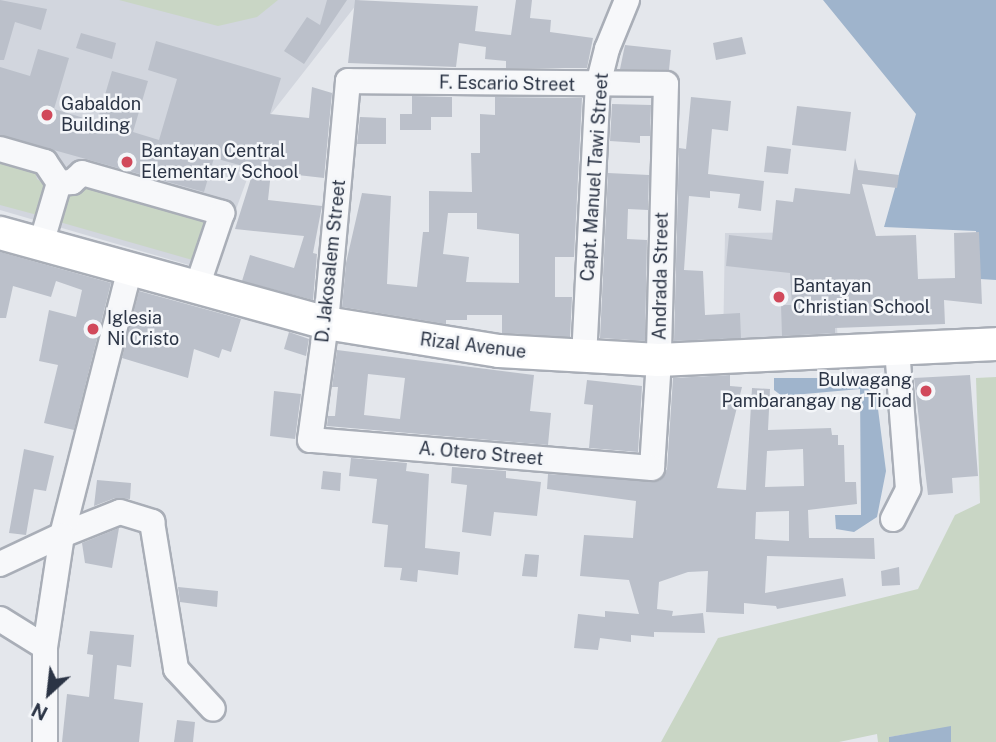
<!DOCTYPE html>
<html>
<head>
<meta charset="utf-8">
<style>
	body { margin:0 }
	#map { position:relative; width:996px; height:742px; overflow:hidden; background:#e4e7ec; font-family:"Public Sans",sans-serif }
	div>[style] { position:absolute }
	[style*='--x'] { left:calc(var(--x)*1px); top:calc(var(--y)*1px); width:calc(var(--w)*1px); rotate:calc(var(--a)*1deg) }
	.built>* { inset:0; background:#d2d6de }
	.green>* { inset:0; background:#c9d6c5 }
	.water>* { inset:0; background:#9fb4cc }
	.building>* { inset:0; background:#bbc0ca }
	.roads { filter:drop-shadow(2px 0 #a9aeb7) drop-shadow(-2px 0 #a9aeb7) drop-shadow(0 2px #a9aeb7) drop-shadow(0 -2px #a9aeb7) }
	.minor>* { height:24px; margin:-12px; padding:0 12px; transform-origin:12px; border-radius:12px; background:#f7f8fa }
	.major>* { height:32px; margin:-16px; padding:0 16px; transform-origin:16px; border-radius:16px; background:#fff }
	.dots>* { width:19px; height:19px; translate:-50% -50%; box-sizing:border-box; border:4px solid #f4f6f9; border-radius:50% }
	span { translate:-50% -50%; white-space:nowrap; text-align:center; line-height:1.15; -webkit-text-stroke:5px #f4f6f9; paint-order:stroke }
	.street-label { font-size:18px; color:#2b3445 }
	.poi-label { font-size:18px; color:#2b3445 }
	.left { translate:0 -50%; text-align:left }
	.right { translate:-100% -50%; text-align:right }
	.north { position:absolute; left:14px; top:658px; width:70px; height:70px; -webkit-text-stroke:5px #f4f6f9; paint-order:stroke; rotate:207deg; font-size:19px; font-weight:700; line-height:28px; text-align:center; color:#2b3445 }
	.north::after { content:''; display:block; margin:auto; width:24px; height:32px; background:#2b3445; clip-path:polygon(50% 0,100% 100%,50% 72%,0 100%) }
</style>
</head>
<body>
<div id="map">
	<div class="built">
		<div style="clip-path:polygon(0 0,360px 0,271px 114px,213px 272px,0 210px)"></div>
		<div style="clip-path:polygon(830px 232px,838px 341px,723px 347px,725px 233px)"></div>
	</div>
	<div class="green">
		<div style="clip-path:polygon(119px 0,278px 0,257px 17px,218px 26px)"></div>
		<div style="clip-path:polygon(0 155px,33px 164px,37px 179px,49px 187px,41px 216px,0 205px)"></div>
		<div style="clip-path:polygon(89px 180px,209px 215px,196px 261px,56px 221px,65px 191px)"></div>
		<div style="clip-path:polygon(996px 377px,996px 742px,951px 742px,951px 727px,889px 737px,889px 742px,878px 742px,877px 734px,839px 742px,661px 742px,718px 638px,918px 589px,955px 515px,980px 503px,976px 378px)"></div>
	</div>
	<div class="water">
		<div style="clip-path:polygon(823px 0,996px 0,996px 280px,980px 279px,976px 231px,884px 227px,916px 114px)"></div>
		<div style="clip-path:polygon(774px 378px,874px 378px,886px 471px,877px 517px,854px 532px,836px 529px,835px 515px,861px 515px,860px 389px,782px 396px,774px 390px)"></div>
		<div style="clip-path:polygon(951px 726px,951px 742px,889px 742px,889px 737px)"></div>
	</div>
	<div class="building">
		<div style="clip-path:polygon(0 0,47px 9px,41px 30px,15px 22px,4px 60px,0 60px)"></div>
		<div style="clip-path:polygon(327px 0,347px 0,304px 64px,284px 51px,307px 17px,320px 25px)"></div>
		<div style="clip-path:polygon(355px 0,478px 6px,475px 31px,511px 35px,516px 0,532px 0,530px 18px,551px 20px,550px 32px,593px 38px,587px 68px,506px 68px,506px 61px,485px 59px,486px 47px,459px 43px,456px 67px,348px 63px)"></div>
		<div style="clip-path:polygon(81px 33px,116px 43px,112px 59px,76px 48px)"></div>
		<div style="clip-path:polygon(742px 37px,746px 54px,716px 60px,713px 43px)"></div>
		<div style="clip-path:polygon(156px 41px,281px 78px,270px 114px,309px 118px,312px 87px,332px 93px,324px 178px,271px 172px,268px 200px,322px 206px,313px 253px,317px 254px,313px 300px,242px 281px,250px 255px,294px 268px,304px 236px,235px 229px,254px 169px,214px 158px,204px 192px,0 135px,0 67px,30px 76px,38px 49px,69px 58px,54px 109px,97px 122px,112px 71px,148px 81px,133px 132px,159px 140px,177px 79px,148px 70px)"></div>
		<div style="clip-path:polygon(625px 45px,671px 50px,669px 70px,620px 69px)"></div>
		<div style="clip-path:polygon(412px 96px,452px 97px,452px 117px,431px 117px,431px 130px,400px 130px,400px 114px,412px 114px)"></div>
		<div style="clip-path:polygon(evenodd,495px 97px,582px 98px,574px 257px,555px 257px,555px 297px,572px 297px,570px 337px,502px 333px,502px 315px,467px 315px,467px 320px,446px 320px,446px 324px,342px 307px,346px 263px,362px 193px,391px 196px,387px 284px,417px 287px,423px 232px,429px 232px,429px 191px,472px 192px,471px 153px,480px 153px,480px 114px,495px 115px,495px 97px,448px 213px,477px 213px,477px 229px,519px 234px,519px 283px,466px 282px,469px 257px,443px 254px,448px 213px)"></div>
		<div style="clip-path:polygon(691px 97px,731px 101px,728px 131px,712px 129px,708px 174px,764px 181px,761px 211px,738px 208px,740px 194px,710px 191px,710px 198px,689px 196px,684px 270px,703px 271px,705px 315px,740px 313px,741px 338px,674px 341px,679px 148px,686px 149px)"></div>
		<div style="clip-path:polygon(612px 104px,651px 105px,650px 136px,640px 136px,640px 143px,610px 141px)"></div>
		<div style="clip-path:polygon(797px 106px,851px 112px,846px 151px,792px 145px)"></div>
		<div style="clip-path:polygon(360px 117px,386px 118px,386px 144px,357px 144px)"></div>
		<div style="clip-path:polygon(767px 146px,791px 149px,788px 174px,764px 172px)"></div>
		<div style="clip-path:polygon(855px 158px,858px 170px,899px 175px,897px 188px,862px 184px,876px 236px,916px 235px,918px 279px,955px 278px,954px 233px,979px 232px,982px 304px,944px 300px,945px 324px,835px 328px,835px 333px,782px 336px,781px 305px,792px 305px,790px 273px,726px 266px,729px 235px,772px 240px,776px 200px,793px 202px,795px 188px,850px 194px)"></div>
		<div style="clip-path:polygon(608px 173px,649px 175px,648px 210px,628px 209px,627px 239px,647px 240px,645px 341px,600px 338px)"></div>
		<div style="clip-path:polygon(0 252px,111px 283px,74px 430px,44px 423px,58px 365px,39px 361px,49px 310px,76px 317px,82px 290px,56px 281px,51px 297px,13px 286px,6px 318px,0 318px)"></div>
		<div style="clip-path:polygon(139px 291px,241px 319px,231px 352px,222px 349px,219px 358px,194px 349px,188px 378px,122px 358px)"></div>
		<div style="clip-path:polygon(289px 332px,309px 339px,306px 356px,284px 349px)"></div>
		<div style="clip-path:polygon(evenodd,337px 350px,534px 375px,530px 411px,551px 413px,548px 445px,327px 426px,328px 416px,335px 416px,338px 387px,332px 387px,337px 350px,368px 374px,405px 378px,400px 419px,364px 415px,368px 374px)"></div>
		<div style="clip-path:polygon(evenodd,730px 375px,730px 386px,742px 387px,717px 488px,746px 490px,752px 388px,770px 389px,768px 430px,831px 428px,832px 435px,838px 435px,838px 445px,844px 445px,845px 482px,856px 482px,857px 504px,808px 510px,809px 538px,874px 538px,875px 559px,767px 556px,765px 593px,843px 578px,846px 596px,777px 609px,776px 606px,744px 603px,744px 614px,706px 612px,708px 571px,688px 572px,659px 582px,657px 609px,673px 611px,672px 616px,703px 613px,705px 633px,654px 632px,654px 637px,631px 635px,631px 642px,600px 638px,598px 650px,574px 648px,578px 614px,605px 617px,605px 611px,639px 614px,629px 580px,580px 576px,584px 535px,633px 538px,636px 501px,547px 489px,548px 474px,659px 481px,667px 469px,673px 378px,730px 375px,803px 449px,804px 486px,765px 487px,767px 451px,803px 449px,730px 375px,789px 511px,789px 541px,755px 539px,756px 512px,789px 511px)"></div>
		<div style="clip-path:polygon(970px 375px,978px 476px,952px 478px,953px 493px,928px 495px,914px 378px)"></div>
		<div style="clip-path:polygon(587px 380px,642px 386px,638px 452px,589px 448px,593px 405px,584px 404px)"></div>
		<div style="clip-path:polygon(274px 391px,301px 394px,295px 439px,270px 436px)"></div>
		<div style="clip-path:polygon(24px 449px,54px 456px,46px 491px,34px 489px,26px 535px,9px 533px)"></div>
		<div style="clip-path:polygon(351px 458px,407px 463px,406px 471px,429px 474px,425px 548px,460px 552px,458px 575px,418px 570px,417px 582px,400px 580px,402px 568px,384px 567px,388px 525px,372px 523px,377px 479px,349px 476px)"></div>
		<div style="clip-path:polygon(452px 467px,506px 471px,506px 478px,541px 482px,537px 516px,494px 512px,491px 536px,462px 532px,467px 485px,451px 483px)"></div>
		<div style="clip-path:polygon(323px 471px,341px 473px,340px 491px,321px 489px)"></div>
		<div style="clip-path:polygon(97px 480px,131px 483px,130px 499px,115px 498px,94px 506px)"></div>
		<div style="clip-path:polygon(119px 528px,112px 568px,85px 563px,82px 543px)"></div>
		<div style="clip-path:polygon(525px 554px,539px 555px,537px 577px,522px 576px)"></div>
		<div style="clip-path:polygon(899px 567px,900px 585px,882px 586px,881px 571px)"></div>
		<div style="clip-path:polygon(178px 587px,218px 591px,217px 607px,180px 602px)"></div>
		<div style="clip-path:polygon(90px 631px,134px 635px,131px 667px,117px 665px,114px 699px,143px 703px,139px 742px,62px 742px,67px 694px,89px 697px,93px 655px,87px 654px)"></div>
		<div style="clip-path:polygon(177px 720px,195px 722px,193px 742px,174px 742px)"></div>
	</div>
	<div class="roads">
		<div class="minor">
			<div style="--x:348;--y:81;--w:318;--a:0.5"></div>
			<div style="--x:666;--y:84;--w:276;--a:91.5"></div>
			<div style="--x:659;--y:360;--w:108;--a:93.7"></div>
			<div style="--x:652;--y:468;--w:343;--a:-175.3"></div>
			<div style="--x:310;--y:440;--w:118;--a:-82.2"></div>
			<div style="--x:326;--y:323;--w:243;--a:-84.8"></div>
			<div style="--x:0;--y:149;--w:47;--a:16.1"></div>
			<div style="--x:45;--y:162;--w:25;--a:56"></div>
			<div style="--x:59;--y:183;--w:13;--a:-4"></div>
			<div style="--x:72;--y:182;--w:13;--a:-42"></div>
			<div style="--x:82;--y:173;--w:146;--a:15.9"></div>
			<div style="--x:222;--y:213;--w:78;--a:108.7"></div>
			<div style="--x:41;--y:244;--w:64;--a:-73.6"></div>
			<div style="--x:584;--y:358;--w:273;--a:-87.1"></div>
			<div style="--x:598;--y:85;--w:37;--a:-76"></div>
			<div style="--x:607;--y:49;--w:53;--a:-67.8"></div>
			<div style="--x:893;--y:519;--w:34;--a:-63"></div>
			<div style="--x:908;--y:489;--w:141;--a:-94.5"></div>
			<div style="--x:62;--y:535;--w:62;--a:-21.6"></div>
			<div style="--x:120;--y:512;--w:34;--a:17"></div>
			<div style="--x:152;--y:522;--w:149;--a:80.7"></div>
			<div style="--x:176;--y:669;--w:54;--a:47.2"></div>
			<div style="--x:62;--y:535;--w:276;--a:-75.7"></div>
			<div style="--x:0;--y:564;--w:68;--a:-25.1"></div>
			<div style="--x:62;--y:535;--w:113;--a:98.6"></div>
			<div style="--x:45;--y:647;--w:95;--a:90"></div>
			<div style="--x:0;--y:619;--w:53;--a:31.9"></div>
		</div>
		<div class="major">
			<div style="--x:0;--y:233;--w:338;--a:15.4"></div>
			<div style="--x:326;--y:323;--w:175;--a:9.2"></div>
			<div style="--x:499;--y:351;--w:160;--a:3.2"></div>
			<div style="--x:659;--y:360;--w:337;--a:-2.7"></div>
		</div>
	</div>
	<div class="dots">
		<div style="left:47px;top:115px;background:#d1495b"></div>
		<div style="left:127px;top:162px;background:#d1495b"></div>
		<div style="left:779px;top:297px;background:#d1495b"></div>
		<div style="left:93px;top:329px;background:#d1495b"></div>
		<div style="left:926px;top:391px;background:#d1495b"></div>
	</div>
	<div class="street-label">
		<span style="left:507px;top:84px;rotate:1deg">F. Escario Street</span>
		<span style="left:595px;top:177px;rotate:-86deg">Capt. Manuel Tawi Street</span>
		<span style="left:331px;top:261px;rotate:-84deg">D. Jakosalem Street</span>
		<span style="left:661px;top:276px;rotate:-89deg">Andrada Street</span>
		<span style="left:473px;top:346px;rotate:7deg">Rizal Avenue</span>
		<span style="left:481px;top:454px;rotate:5deg">A. Otero Street</span>
	</div>
	<div class="poi-label">
		<span class="left" style="left:61px;top:115px">Gabaldon<br>Building</span>
		<span class="left" style="left:141px;top:162px">Bantayan Central<br>Elementary School</span>
		<span class="left" style="left:793px;top:297px">Bantayan<br>Christian School</span>
		<span class="left" style="left:107px;top:329px">Iglesia<br>Ni Cristo</span>
		<span class="right" style="left:912px;top:391px">Bulwagang<br>Pambarangay ng Ticad</span>
	</div>
	<div class="north">N</div>
</div>
</body>
</html>
